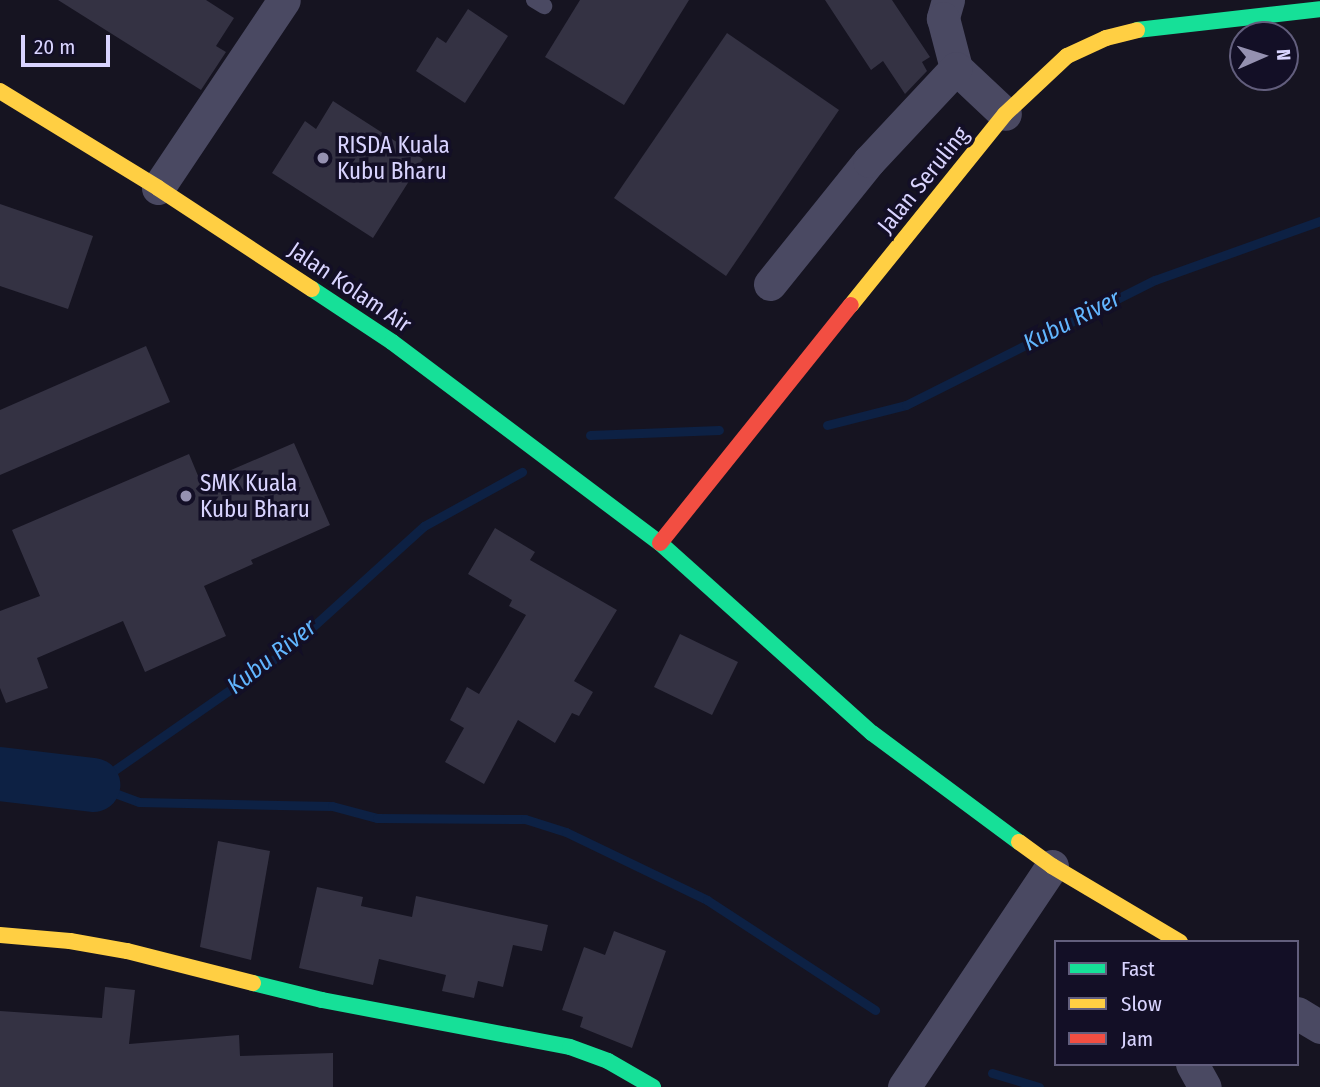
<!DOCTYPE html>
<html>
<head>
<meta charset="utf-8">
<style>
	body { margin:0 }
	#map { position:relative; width:1320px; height:1087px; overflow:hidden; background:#161421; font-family:"Fira Sans Condensed",sans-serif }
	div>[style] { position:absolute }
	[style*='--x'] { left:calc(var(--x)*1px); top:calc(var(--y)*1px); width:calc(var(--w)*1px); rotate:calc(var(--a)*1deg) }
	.stream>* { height:9px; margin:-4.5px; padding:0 4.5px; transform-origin:4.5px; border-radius:4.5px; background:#0d2144 }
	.river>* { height:54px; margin:-27px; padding:0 27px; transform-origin:27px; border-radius:27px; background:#0d2144 }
	.building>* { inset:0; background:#343243 }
	.lane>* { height:16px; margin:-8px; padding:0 8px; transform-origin:8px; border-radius:8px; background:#4a4962 }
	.street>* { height:33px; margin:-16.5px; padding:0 16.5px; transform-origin:16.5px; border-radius:16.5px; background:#4a4962 }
	.fast>* { height:16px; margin:-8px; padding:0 8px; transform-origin:8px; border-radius:8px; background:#16e098 }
	.slow>* { height:16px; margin:-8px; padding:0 8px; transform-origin:8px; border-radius:8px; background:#ffcf43 }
	.jam>* { height:16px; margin:-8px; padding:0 8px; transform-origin:8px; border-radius:8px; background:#f24e42 }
	.dots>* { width:19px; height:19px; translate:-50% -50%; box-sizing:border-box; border:4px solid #130f26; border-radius:50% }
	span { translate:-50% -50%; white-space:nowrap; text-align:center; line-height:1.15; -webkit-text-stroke:7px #130f26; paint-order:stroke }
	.poi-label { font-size:23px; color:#d9d4ff }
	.left { translate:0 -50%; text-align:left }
	.street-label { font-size:23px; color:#d9d4ff }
	.water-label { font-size:24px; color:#62b6ff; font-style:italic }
	.legend { position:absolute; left:1054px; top:940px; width:245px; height:126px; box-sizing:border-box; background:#130f26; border:2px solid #625e7d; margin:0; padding:9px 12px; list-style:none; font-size:21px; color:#d9d4ff }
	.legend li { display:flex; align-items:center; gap:14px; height:35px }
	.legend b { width:35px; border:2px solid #625e7d }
	.north { position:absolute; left:1229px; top:21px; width:70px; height:70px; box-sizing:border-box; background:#130f26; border:2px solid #625e7d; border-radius:50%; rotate:87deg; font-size:19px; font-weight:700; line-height:28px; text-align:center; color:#d9d4ff }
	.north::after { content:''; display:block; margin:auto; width:24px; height:32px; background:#9591b1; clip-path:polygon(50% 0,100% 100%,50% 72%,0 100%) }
	.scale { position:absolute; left:21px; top:35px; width:89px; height:32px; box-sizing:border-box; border:4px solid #d9d4ff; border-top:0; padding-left:9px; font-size:21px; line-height:24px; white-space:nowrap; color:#d9d4ff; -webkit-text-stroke:5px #130f26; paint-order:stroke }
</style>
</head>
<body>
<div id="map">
	<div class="stream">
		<div style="--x:827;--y:425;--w:81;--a:-14.2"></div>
		<div style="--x:906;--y:405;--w:279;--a:-26.7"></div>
		<div style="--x:1155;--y:280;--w:175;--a:-19.7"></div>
		<div style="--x:590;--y:435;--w:129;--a:-2.2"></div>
		<div style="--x:93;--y:785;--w:49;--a:20.3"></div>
		<div style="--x:139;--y:802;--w:193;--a:1.2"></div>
		<div style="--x:332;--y:806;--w:47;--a:14.9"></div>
		<div style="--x:377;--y:818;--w:148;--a:0.4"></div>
		<div style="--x:525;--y:819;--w:43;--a:17.6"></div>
		<div style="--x:566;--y:832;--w:157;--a:25.7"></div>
		<div style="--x:707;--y:900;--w:201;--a:33.2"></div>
		<div style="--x:93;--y:785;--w:235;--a:-34.8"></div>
		<div style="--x:286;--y:651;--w:186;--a:-42.2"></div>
		<div style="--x:424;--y:526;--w:112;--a:-28.9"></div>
		<div style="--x:992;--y:1073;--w:49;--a:16.6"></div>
	</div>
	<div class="river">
		<div style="--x:0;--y:774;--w:94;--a:6.7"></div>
	</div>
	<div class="building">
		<div style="clip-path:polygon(58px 0,206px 0,234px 18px,216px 46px,226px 52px,201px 90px)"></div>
		<div style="clip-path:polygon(580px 0,689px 0,624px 105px,545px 57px)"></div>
		<div style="clip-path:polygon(825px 0,892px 0,930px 57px,922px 62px,927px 71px,905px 94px,883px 61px,871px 70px)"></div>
		<div style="clip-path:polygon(468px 9px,508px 36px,465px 103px,416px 71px,437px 37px,446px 43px)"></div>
		<div style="clip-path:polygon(727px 33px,839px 110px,726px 276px,614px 198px)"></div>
		<div style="clip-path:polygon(333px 101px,423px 159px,373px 238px,272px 173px,305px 121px,316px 129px)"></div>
		<div style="clip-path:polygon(0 204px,93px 236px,68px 309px,0 286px)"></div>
		<div style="clip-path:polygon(146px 346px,170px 402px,0 475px,0 410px)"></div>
		<div style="clip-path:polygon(294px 443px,330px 525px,251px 560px,253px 564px,204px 586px,226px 636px,145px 672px,123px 621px,37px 658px,48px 688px,6px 703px,0 688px,0 611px,40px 596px,12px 530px,189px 454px,201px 483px)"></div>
		<div style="clip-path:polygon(495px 528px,535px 552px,530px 560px,617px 610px,574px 681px,593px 692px,579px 716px,572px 713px,555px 743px,518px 720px,484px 784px,445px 762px,464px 728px,450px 720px,467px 687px,479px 694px,526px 615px,509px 606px,512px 600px,468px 574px)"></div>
		<div style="clip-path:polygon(680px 634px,738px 662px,712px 715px,654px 687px)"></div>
		<div style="clip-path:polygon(218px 841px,270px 851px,251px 960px,200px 947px)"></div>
		<div style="clip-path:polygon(317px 887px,363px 897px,361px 906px,412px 917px,416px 896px,548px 925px,542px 951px,513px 945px,503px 987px,478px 981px,474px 998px,442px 991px,446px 975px,379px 959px,373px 985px,299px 968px)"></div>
		<div style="clip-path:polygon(614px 931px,666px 951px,632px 1048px,580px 1027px,583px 1017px,562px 1010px,584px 947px,605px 955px)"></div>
		<div style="clip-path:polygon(105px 987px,135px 990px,129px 1044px,239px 1035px,240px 1056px,333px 1053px,333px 1087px,0 1087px,0 1011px,102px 1018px)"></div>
	</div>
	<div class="lane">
		<div style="--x:534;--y:0;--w:12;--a:31"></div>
	</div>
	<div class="street">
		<div style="--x:948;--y:0;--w:19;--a:106"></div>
		<div style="--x:943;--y:18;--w:52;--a:75.4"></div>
		<div style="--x:956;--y:68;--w:67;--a:43.2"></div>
		<div style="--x:158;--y:188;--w:226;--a:-56.2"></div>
		<div style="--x:770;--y:284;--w:158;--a:-51.2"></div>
		<div style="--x:869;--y:161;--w:127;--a:-46.9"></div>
		<div style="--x:1297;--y:1013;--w:27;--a:31"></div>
		<div style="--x:1192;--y:1064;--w:26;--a:61"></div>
		<div style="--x:904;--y:1087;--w:266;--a:-56.2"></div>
	</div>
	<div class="fast">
		<div style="--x:1137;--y:30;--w:184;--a:-6.5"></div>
		<div style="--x:312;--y:289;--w:96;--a:33.5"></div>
		<div style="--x:392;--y:342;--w:335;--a:36.9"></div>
		<div style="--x:660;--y:543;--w:285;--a:41.9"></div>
		<div style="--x:872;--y:733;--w:183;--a:36.6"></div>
		<div style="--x:253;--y:983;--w:71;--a:13.8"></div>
		<div style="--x:322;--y:1000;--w:252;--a:10.7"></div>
		<div style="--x:570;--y:1047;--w:40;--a:20.2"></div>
		<div style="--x:608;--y:1061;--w:52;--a:30"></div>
	</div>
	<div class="slow">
		<div style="--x:0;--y:91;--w:185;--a:31.5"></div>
		<div style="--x:158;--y:188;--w:184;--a:33.3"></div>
		<div style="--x:851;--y:305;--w:245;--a:-51.1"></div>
		<div style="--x:1005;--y:114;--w:85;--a:-43.1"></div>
		<div style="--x:1067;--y:56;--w:43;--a:-24.8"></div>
		<div style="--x:1106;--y:38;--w:32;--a:-14"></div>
		<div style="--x:1019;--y:842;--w:41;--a:36"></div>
		<div style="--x:1052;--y:866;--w:149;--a:30.7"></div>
		<div style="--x:0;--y:935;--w:70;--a:4.9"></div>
		<div style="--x:70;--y:941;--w:58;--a:10"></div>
		<div style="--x:127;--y:951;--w:130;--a:14.3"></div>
	</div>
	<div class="jam">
		<div style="--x:660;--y:543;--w:305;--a:-51.3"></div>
	</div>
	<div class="dots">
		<div style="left:323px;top:158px;background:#9591b1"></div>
		<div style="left:186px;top:496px;background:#9591b1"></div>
	</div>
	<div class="poi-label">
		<span class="left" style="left:337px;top:158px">RISDA Kuala<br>Kubu Bharu</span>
		<span class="left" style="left:200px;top:496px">SMK Kuala<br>Kubu Bharu</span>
	</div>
	<div class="street-label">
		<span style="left:923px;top:180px;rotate:-51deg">Jalan Seruling</span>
		<span style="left:350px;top:287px;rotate:34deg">Jalan Kolam Air</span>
	</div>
	<div class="water-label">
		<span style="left:1072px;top:321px;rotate:-27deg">Kubu River</span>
		<span style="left:272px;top:657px;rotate:-38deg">Kubu River</span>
	</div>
	<ul class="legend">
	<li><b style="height:9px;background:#16e098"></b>Fast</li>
	<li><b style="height:9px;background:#ffcf43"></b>Slow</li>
	<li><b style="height:9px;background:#f24e42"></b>Jam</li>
	</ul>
	<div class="north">N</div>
	<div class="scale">20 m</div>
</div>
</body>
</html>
